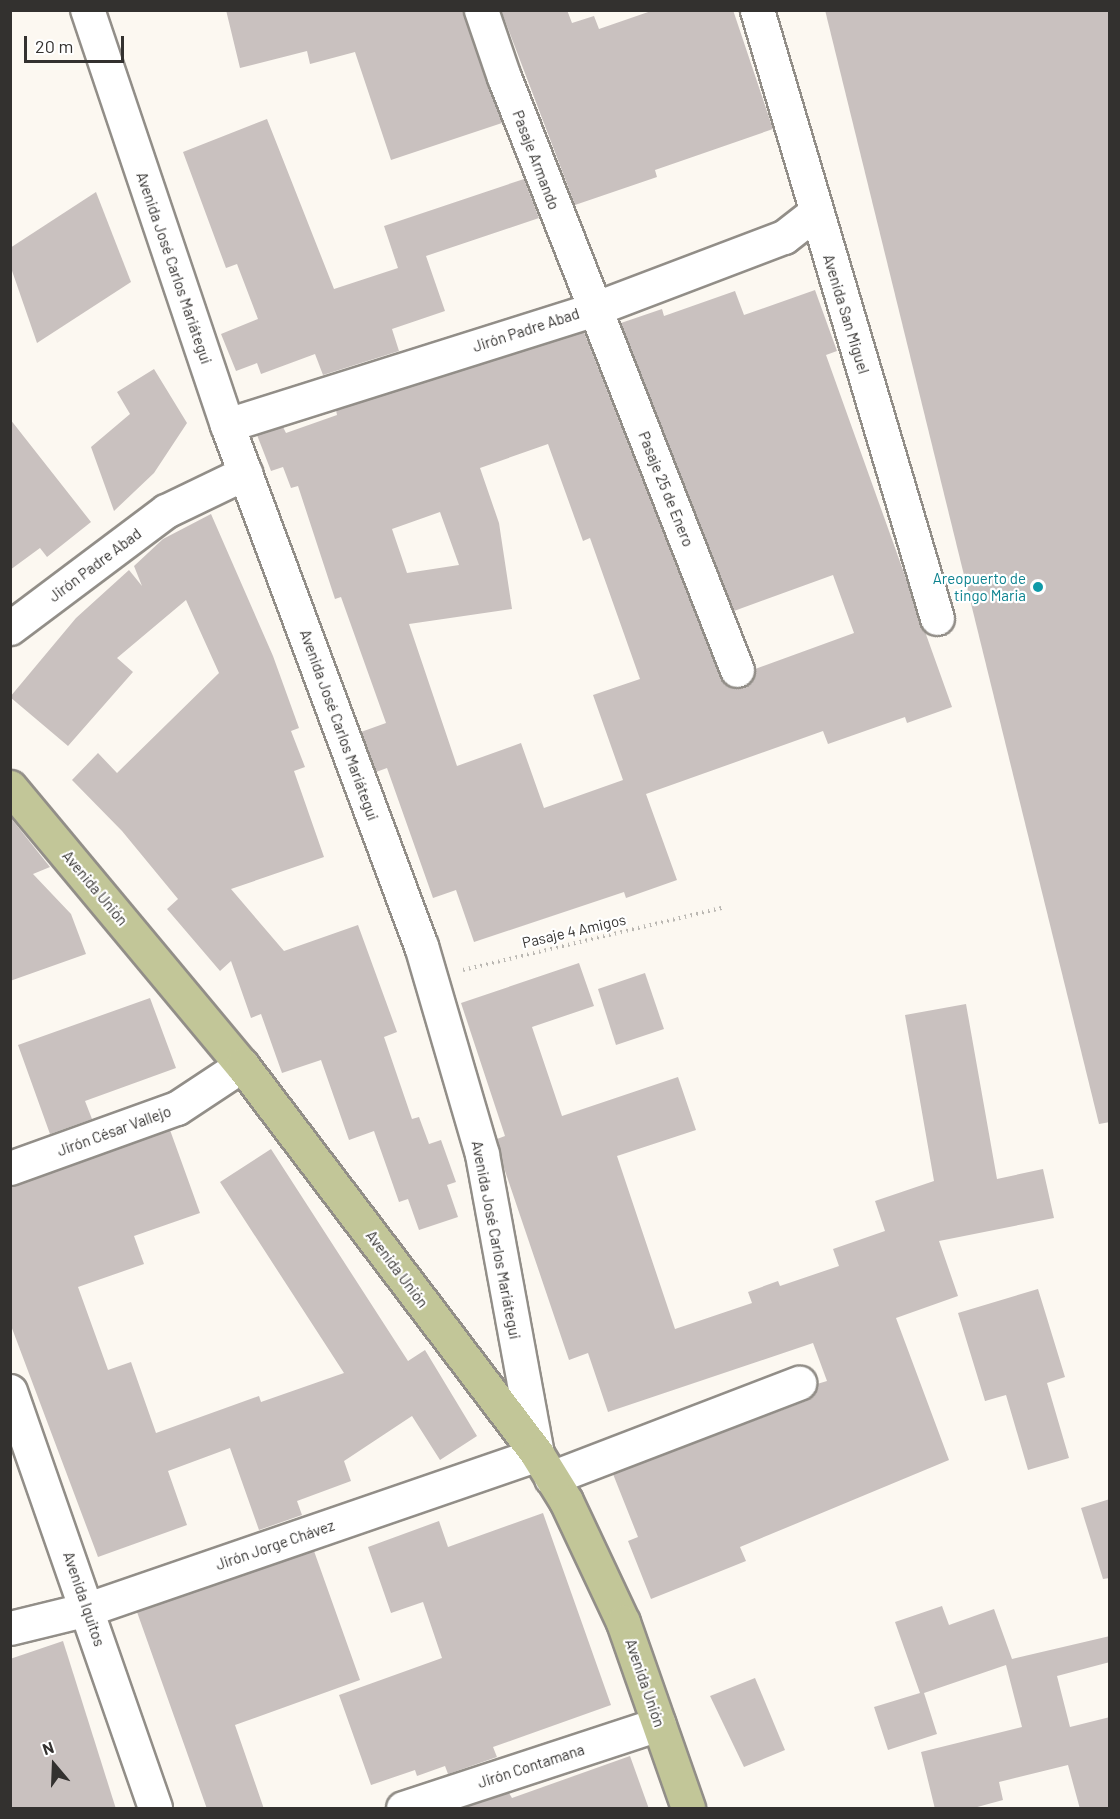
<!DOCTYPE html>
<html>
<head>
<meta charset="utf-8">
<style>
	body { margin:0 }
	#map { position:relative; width:1120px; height:1819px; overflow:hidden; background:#fcf8f1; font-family:Barlow,sans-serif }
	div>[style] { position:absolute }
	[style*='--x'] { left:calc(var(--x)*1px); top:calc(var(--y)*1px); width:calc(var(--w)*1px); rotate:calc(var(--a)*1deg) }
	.building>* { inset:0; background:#c9c1bf }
	.path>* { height:4px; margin-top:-2px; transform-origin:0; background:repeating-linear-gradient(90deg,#bbb8b3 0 1.5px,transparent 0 6px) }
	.roads { filter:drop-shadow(2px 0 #928e88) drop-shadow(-2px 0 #928e88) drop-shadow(0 2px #928e88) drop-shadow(0 -2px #928e88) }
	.minor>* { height:33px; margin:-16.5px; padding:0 16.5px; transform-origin:16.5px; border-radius:16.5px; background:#fff }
	.major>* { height:33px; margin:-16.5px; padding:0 16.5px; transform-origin:16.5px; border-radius:16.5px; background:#c2c698 }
	.dots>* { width:16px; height:16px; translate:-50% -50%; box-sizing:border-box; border:3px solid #fff; border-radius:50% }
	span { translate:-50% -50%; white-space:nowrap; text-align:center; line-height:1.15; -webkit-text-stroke:4.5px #fff; paint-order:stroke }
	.street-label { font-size:15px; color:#33312f }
	.culture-label { font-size:15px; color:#0d838f }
	.right { translate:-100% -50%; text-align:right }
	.frame { position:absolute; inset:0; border:12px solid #33312f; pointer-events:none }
	.north { position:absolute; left:24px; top:1735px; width:60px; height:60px; -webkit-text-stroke:4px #fff; paint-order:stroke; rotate:341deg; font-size:16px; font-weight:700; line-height:24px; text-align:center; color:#33312f }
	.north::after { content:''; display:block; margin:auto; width:21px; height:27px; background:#33312f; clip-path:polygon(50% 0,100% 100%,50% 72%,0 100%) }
	.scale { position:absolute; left:24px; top:36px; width:100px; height:27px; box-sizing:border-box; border:3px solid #33312f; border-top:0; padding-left:8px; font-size:18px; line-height:21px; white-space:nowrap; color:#33312f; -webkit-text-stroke:4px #fff; paint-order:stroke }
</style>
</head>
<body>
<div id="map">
	<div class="building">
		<div style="clip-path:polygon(226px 10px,463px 10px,502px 123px,391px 160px,355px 52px,310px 64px,307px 51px,240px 68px)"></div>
		<div style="clip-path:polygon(501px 10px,567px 10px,572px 23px,594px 16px,599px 29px,654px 10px,733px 10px,773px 129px,655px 170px,657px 177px,575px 205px)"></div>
		<div style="clip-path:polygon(825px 10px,1110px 10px,1110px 1122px,1099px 1124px)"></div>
		<div style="clip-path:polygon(267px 119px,334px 289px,398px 268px,384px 226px,524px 179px,539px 218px,426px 256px,445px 311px,392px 329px,399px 351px,323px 375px,315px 354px,261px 374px,257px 363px,236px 371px,221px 334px,258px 319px,237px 264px,226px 268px,183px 152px)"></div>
		<div style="clip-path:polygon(96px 192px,131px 282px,37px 343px,10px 265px,10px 248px)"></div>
		<div style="clip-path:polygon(evenodd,815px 290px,837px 351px,826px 355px,952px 707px,907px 723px,905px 717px,828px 744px,823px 731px,646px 794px,677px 880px,626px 898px,624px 892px,474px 942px,456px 890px,433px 898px,387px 768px,376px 772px,361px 732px,386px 723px,341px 597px,335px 599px,298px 486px,291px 488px,283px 467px,271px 471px,257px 435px,283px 427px,286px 433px,337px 415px,336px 410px,584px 332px,720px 677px,726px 685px,743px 688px,752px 681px,755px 669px,854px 633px,833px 575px,734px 611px,621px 323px,662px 309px,664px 316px,735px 291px,744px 315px,815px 290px,548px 444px,583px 541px,590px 538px,640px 679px,593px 695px,623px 780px,544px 808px,521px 743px,457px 766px,409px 624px,512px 609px,499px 523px,480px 468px,548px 444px,815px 290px,440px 512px,459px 565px,407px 573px,392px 529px,440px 512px)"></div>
		<div style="clip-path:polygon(154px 369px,187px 423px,154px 473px,114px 511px,91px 447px,130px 414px,117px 392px)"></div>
		<div style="clip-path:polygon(10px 419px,91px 522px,47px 557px,40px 548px,10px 570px)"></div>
		<div style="clip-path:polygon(211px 514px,273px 656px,299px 728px,291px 731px,305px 767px,294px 771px,324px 857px,231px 889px,284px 951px,358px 925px,397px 1032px,384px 1037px,412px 1119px,419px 1117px,429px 1144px,441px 1140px,456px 1182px,447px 1185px,458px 1217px,419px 1230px,408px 1199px,399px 1202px,374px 1131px,349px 1140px,321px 1060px,282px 1073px,261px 1014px,251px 1018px,231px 961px,220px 971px,167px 909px,178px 899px,122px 831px,72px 780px,98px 753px,117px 773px,219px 673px,186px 600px,117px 658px,133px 672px,68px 746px,10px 697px,76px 618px,129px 570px,142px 586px,134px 566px,163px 539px)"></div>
		<div style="clip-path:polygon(10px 817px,50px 867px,33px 874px,71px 914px,86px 954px,10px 981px)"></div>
		<div style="clip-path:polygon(579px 963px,594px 1006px,532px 1027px,562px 1116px,678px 1077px,696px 1130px,617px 1156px,675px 1329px,752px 1303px,748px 1292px,778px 1281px,780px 1286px,839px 1266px,833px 1249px,885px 1231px,875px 1201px,934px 1181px,905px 1015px,966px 1004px,997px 1179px,1043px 1169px,1054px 1218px,939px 1241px,958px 1296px,896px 1318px,949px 1460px,740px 1547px,746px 1561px,651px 1599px,628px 1541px,638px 1537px,613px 1474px,806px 1401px,817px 1384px,827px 1381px,813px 1343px,608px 1412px,588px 1353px,569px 1360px,502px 1162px,497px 1139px,505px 1136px,461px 1003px)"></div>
		<div style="clip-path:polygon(645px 973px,664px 1029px,616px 1045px,598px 989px)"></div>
		<div style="clip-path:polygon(150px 998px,176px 1068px,85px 1101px,92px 1119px,50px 1134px,18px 1045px)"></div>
		<div style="clip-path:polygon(170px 1130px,200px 1213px,134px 1236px,144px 1264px,78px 1287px,108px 1370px,131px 1362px,156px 1433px,259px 1396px,261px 1402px,344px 1373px,220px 1182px,271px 1149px,408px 1361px,425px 1350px,477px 1436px,440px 1460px,412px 1416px,344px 1461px,351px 1481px,297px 1501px,302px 1515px,259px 1530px,230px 1448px,168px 1471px,187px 1525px,98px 1557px,10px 1323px,10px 1186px)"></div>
		<div style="clip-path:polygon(1038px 1289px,1065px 1377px,1047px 1383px,1069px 1458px,1028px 1470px,1006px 1395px,985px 1401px,958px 1313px)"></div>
		<div style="clip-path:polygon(1110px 1499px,1110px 1578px,1103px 1579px,1081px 1508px)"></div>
		<div style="clip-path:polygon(543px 1513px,611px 1705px,493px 1747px,497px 1757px,448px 1774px,445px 1766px,417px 1776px,415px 1770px,371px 1785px,339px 1695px,442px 1658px,423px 1602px,391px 1613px,368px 1547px,439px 1521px,448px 1547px)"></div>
		<div style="clip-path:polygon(314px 1551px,360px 1680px,235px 1725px,264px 1809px,207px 1809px,137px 1612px)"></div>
		<div style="clip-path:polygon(942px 1606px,949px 1625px,994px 1609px,1012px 1659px,1110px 1636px,1110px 1662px,1057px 1676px,1070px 1727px,1110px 1717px,1110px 1809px,1080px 1809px,1068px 1765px,999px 1782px,1003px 1800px,970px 1809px,935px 1809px,921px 1752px,1022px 1727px,1006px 1665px,924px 1693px,937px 1734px,888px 1750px,874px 1707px,920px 1693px,895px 1622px)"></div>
		<div style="clip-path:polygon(63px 1641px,116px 1809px,10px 1809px,10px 1659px)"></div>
		<div style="clip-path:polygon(755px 1678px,785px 1750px,744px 1767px,710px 1696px)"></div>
		<div style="clip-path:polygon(630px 1756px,649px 1809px,462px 1809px,509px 1793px,512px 1798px)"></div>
	</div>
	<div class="path">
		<div style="--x:463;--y:970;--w:269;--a:-13.5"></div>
	</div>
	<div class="roads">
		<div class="minor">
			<div style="--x:481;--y:10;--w:71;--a:71.1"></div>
			<div style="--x:504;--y:77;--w:637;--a:68.55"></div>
			<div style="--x:757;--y:10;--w:634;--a:73.51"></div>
			<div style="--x:227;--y:425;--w:385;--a:-17.5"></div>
			<div style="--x:594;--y:309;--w:203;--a:-20.8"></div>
			<div style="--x:784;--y:237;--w:41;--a:-38"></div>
			<div style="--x:10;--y:628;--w:195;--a:-36.9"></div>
			<div style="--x:166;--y:511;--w:88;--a:-25.7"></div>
			<div style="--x:10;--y:1168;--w:177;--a:-19.8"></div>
			<div style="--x:177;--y:1108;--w:78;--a:-33.5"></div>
			<div style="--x:10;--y:1391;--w:441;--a:70.8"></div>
			<div style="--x:551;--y:1478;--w:266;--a:-21"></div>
			<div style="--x:10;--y:1628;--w:80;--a:-13.7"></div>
			<div style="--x:88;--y:1609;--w:475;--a:-19"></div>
			<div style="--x:537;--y:1454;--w:305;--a:-100.4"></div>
			<div style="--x:482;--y:1154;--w:217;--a:-106.3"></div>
			<div style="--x:421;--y:946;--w:556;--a:-110.42"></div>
			<div style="--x:227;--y:425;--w:438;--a:-108.6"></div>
			<div style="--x:403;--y:1808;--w:269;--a:-18.2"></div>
		</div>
		<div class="major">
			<div style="--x:10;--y:787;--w:362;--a:50.2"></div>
			<div style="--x:242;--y:1065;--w:488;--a:52.8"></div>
			<div style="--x:537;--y:1454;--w:55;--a:58.3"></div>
			<div style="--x:566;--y:1501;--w:134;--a:64.8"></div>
			<div style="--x:623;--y:1622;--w:197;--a:70.7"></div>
		</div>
	</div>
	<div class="dots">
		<div style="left:1038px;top:587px;background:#0f9aa8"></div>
	</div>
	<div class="street-label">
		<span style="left:536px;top:160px;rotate:69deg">Pasaje Armando</span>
		<span style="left:174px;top:268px;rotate:71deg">Avenida José Carlos Mariátegui</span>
		<span style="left:846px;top:314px;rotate:73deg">Avenida San Miguel</span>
		<span style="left:526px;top:330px;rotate:-18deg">Jirón Padre Abad</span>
		<span style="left:666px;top:489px;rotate:68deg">Pasaje 25 de Enero</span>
		<span style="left:95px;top:565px;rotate:-37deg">Jirón Padre Abad</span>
		<span style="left:339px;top:725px;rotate:70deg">Avenida José Carlos Mariátegui</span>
		<span style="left:95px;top:888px;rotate:50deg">Avenida Unión</span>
		<span style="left:574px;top:931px;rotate:-13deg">Pasaje 4 Amigos</span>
		<span style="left:114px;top:1131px;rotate:-20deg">Jirón César Vallejo</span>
		<span style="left:496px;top:1240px;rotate:79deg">Avenida José Carlos Mariátegui</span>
		<span style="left:397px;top:1269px;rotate:53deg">Avenida Unión</span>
		<span style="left:275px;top:1545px;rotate:-19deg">Jirón Jorge Chávez</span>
		<span style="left:84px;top:1599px;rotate:71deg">Avenida Iquitos</span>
		<span style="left:645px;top:1683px;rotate:71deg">Avenida Unión</span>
		<span style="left:531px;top:1766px;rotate:-18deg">Jirón Contamana</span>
	</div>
	<div class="culture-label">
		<span class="right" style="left:1026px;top:587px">Areopuerto de<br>tingo Maria</span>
	</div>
	<div class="frame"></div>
	<div class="north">N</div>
	<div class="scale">20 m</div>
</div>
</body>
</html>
